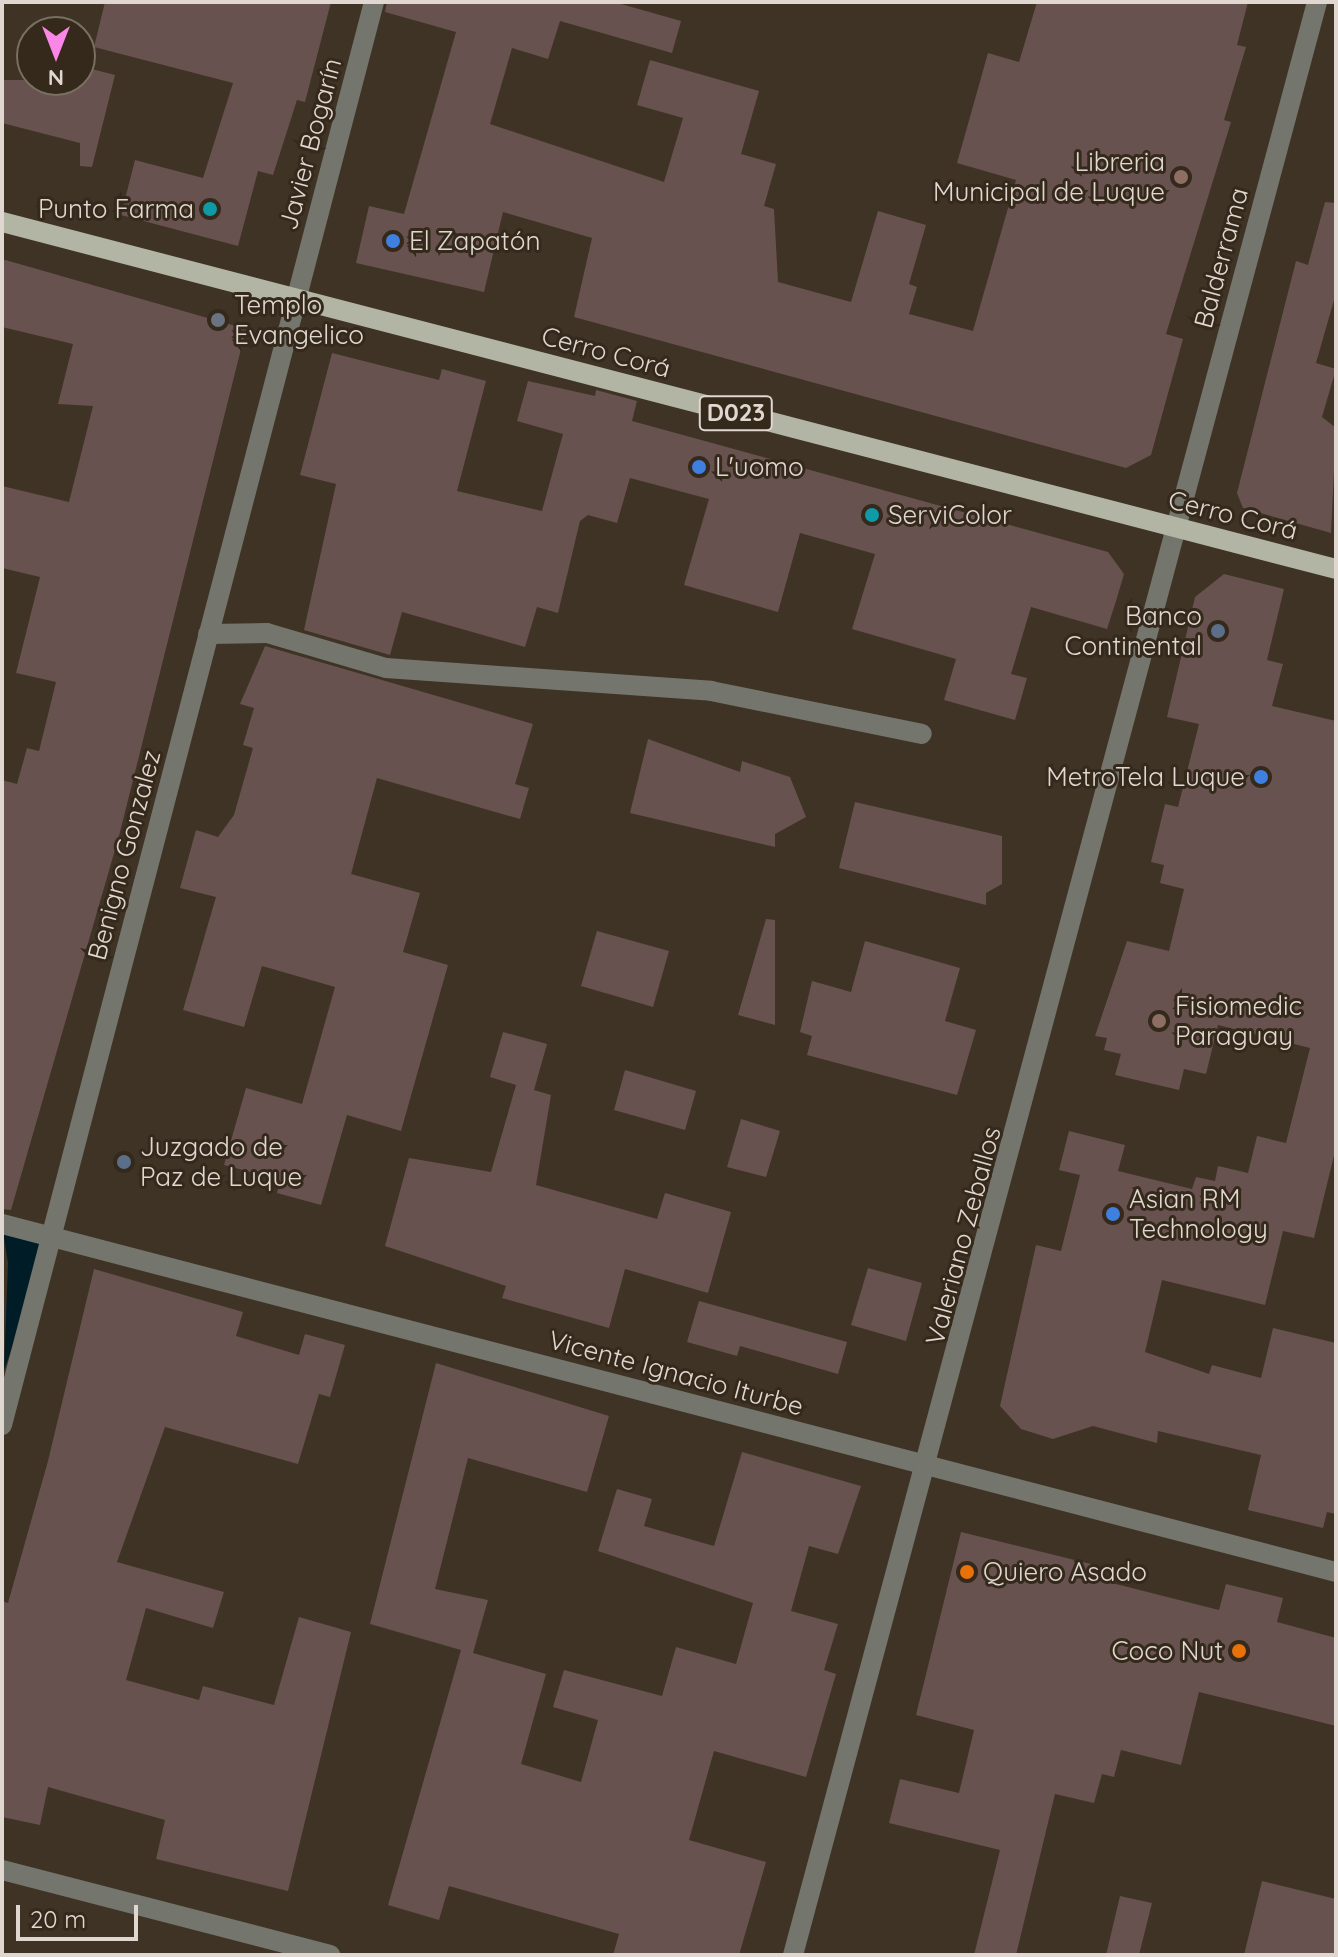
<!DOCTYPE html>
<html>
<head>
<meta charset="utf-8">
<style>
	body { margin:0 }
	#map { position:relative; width:1338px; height:1957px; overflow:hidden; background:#3e3324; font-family:Quicksand,sans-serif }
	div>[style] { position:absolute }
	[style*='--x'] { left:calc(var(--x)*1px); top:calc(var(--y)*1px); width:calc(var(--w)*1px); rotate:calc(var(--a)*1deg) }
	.water>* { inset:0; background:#001c27 }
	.building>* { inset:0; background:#68524f }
	.minor>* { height:20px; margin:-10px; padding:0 10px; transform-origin:10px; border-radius:10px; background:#74756d }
	.major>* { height:20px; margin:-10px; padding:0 10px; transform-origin:10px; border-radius:10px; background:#b3b5a4 }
	.dots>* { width:22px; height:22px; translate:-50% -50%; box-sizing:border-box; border:4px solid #34291b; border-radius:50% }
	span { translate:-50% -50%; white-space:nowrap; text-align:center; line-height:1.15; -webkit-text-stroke:6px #34291b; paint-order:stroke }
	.shield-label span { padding:2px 6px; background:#34291b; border:2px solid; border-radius:6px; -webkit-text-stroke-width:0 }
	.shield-label { font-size:24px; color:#e0d8d0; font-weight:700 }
	.street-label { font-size:26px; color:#e0d8d0 }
	.poi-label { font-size:26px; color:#e0d8d0 }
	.right { translate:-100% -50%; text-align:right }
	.left { translate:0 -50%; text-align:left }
	.frame { position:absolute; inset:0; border:4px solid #e0d8d0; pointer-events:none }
	.north { position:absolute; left:16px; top:16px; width:80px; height:80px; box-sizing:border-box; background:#34291b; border:2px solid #796f63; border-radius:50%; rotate:180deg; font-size:22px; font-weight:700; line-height:32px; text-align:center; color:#e0d8d0 }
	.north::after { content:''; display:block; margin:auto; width:28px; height:36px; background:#fa87e7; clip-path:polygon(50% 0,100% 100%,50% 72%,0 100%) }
	.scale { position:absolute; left:16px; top:1905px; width:122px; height:36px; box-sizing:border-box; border:4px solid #e0d8d0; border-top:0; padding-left:10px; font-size:24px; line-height:28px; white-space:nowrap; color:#e0d8d0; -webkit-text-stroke:6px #34291b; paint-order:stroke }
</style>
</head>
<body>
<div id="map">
	<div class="water">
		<div style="clip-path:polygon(2px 1225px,40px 1236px,47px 1252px,4px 1370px,8px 1263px)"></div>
	</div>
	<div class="building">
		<div style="clip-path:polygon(105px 2px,331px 2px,305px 102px,297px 100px,273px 175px,258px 171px,238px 246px,121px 215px,135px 160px,203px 178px,233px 83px,94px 47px)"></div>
		<div style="clip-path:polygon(387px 2px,614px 2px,681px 21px,672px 53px,560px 21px,548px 59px,512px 48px,490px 124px,664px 182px,683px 118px,637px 105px,650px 60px,759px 91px,741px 154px,776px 164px,764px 206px,774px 209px,778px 282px,851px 302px,878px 211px,926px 225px,909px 284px,917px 287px,909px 314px,973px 331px,1016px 180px,957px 163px,988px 53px,1019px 62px,1037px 2px,1248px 2px,1237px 45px,1246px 47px,1224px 120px,1231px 122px,1166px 334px,1183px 339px,1151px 455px,1126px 468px,574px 317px,592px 238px,503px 212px,484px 292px,356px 263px,369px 206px,404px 214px,456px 32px,385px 12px)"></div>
		<div style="clip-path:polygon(80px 66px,115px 75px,92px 167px,80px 166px,80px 143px,2px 123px,2px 80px,80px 80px)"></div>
		<div style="clip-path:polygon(1325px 202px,1336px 203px,1336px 293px,1316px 363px,1336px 369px,1322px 417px,1336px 428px,1331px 533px,1243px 508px,1237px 493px,1296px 261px,1308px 265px)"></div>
		<div style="clip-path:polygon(2px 259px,246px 329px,119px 836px,11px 1210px,2px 1209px,2px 780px,17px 784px,27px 748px,39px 751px,56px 682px,16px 673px,40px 577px,2px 568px,2px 486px,69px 502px,93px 406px,58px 404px,73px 344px,2px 327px)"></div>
		<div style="clip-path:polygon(332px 353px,439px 380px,442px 369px,486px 381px,457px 491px,542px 511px,563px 434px,517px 421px,528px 381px,595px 396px,596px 390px,637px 401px,632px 421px,1108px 552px,1124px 574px,1116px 601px,1107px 629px,1031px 607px,1011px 674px,1027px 678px,1015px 720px,944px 700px,956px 659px,852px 629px,875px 554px,800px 533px,778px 612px,684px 585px,709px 499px,630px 478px,617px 523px,588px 515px,580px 521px,558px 613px,537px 607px,525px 647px,402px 612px,390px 655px,304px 630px,336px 484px,300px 475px)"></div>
		<div style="clip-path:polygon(1224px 574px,1284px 589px,1267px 660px,1283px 664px,1272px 706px,1336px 721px,1336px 1147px,1314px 1238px,1283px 1231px,1265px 1305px,1162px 1280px,1145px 1352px,1209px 1374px,1212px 1365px,1261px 1378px,1273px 1328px,1336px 1343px,1336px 1514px,1327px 1512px,1323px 1528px,1248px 1510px,1261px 1455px,1158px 1431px,1157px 1443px,1093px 1426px,1053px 1439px,1021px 1429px,1000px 1406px,1036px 1245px,1061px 1251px,1080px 1175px,1059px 1170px,1069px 1131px,1125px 1145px,1118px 1171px,1192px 1189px,1196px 1177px,1215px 1181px,1218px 1166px,1248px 1173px,1257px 1136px,1286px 1143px,1310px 1048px,1218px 1025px,1206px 1074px,1184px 1069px,1179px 1090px,1115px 1075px,1121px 1054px,1104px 1050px,1107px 1038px,1095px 1036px,1127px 941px,1169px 951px,1184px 889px,1160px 883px,1164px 865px,1151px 862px,1165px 804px,1178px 807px,1199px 724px,1167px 717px,1195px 597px)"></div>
		<div style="clip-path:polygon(265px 646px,533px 724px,515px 784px,529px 788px,520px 819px,377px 778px,351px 874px,420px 893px,403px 952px,448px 965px,401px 1131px,347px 1115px,321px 1205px,277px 1193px,280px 1180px,224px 1165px,246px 1088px,302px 1104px,335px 987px,262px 966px,244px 1027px,183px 1010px,216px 897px,180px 888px,196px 830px,218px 837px,234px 815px,253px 748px,243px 745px,254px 708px,240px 704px)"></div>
		<div style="clip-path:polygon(648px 739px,740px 772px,742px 761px,790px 777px,806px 817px,775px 834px,775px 847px,630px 813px)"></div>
		<div style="clip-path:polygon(855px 802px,1002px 836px,1002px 884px,986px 893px,986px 905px,839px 868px)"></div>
		<div style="clip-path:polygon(766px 919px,775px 920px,775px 1025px,738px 1015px)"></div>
		<div style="clip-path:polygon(597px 931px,669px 951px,653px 1007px,581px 986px)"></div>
		<div style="clip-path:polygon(865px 941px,960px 968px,945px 1021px,976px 1030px,957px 1095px,807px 1055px,812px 1036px,800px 1032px,812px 981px,851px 992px)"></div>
		<div style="clip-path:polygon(503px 1032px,547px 1044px,534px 1090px,551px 1095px,536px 1185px,657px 1219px,665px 1193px,731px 1212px,708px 1293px,625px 1269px,609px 1328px,502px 1298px,506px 1286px,385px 1246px,409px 1158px,491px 1172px,516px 1085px,490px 1077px)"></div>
		<div style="clip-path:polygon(625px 1070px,696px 1091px,685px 1130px,614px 1110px)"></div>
		<div style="clip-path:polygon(741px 1119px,780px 1131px,766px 1177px,727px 1167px)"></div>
		<div style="clip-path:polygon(868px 1268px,922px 1283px,906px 1341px,851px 1325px)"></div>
		<div style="clip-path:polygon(94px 1269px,243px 1312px,236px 1336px,299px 1355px,305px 1334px,345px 1345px,330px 1397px,319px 1394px,298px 1464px,165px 1427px,117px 1562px,224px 1592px,213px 1628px,146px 1608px,126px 1680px,199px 1700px,203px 1686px,274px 1705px,299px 1617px,351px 1632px,288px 1891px,156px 1859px,165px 1820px,48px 1787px,40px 1825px,2px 1817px,2px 1601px,8px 1603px,48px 1461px)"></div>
		<div style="clip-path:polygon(699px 1301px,847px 1342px,838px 1374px,740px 1346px,737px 1356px,687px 1342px)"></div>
		<div style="clip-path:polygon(436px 1363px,609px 1416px,587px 1492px,468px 1458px,435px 1589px,488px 1600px,473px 1653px,546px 1674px,521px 1764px,581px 1782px,598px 1720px,553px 1707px,564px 1670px,662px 1696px,676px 1647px,736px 1664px,753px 1603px,598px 1551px,617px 1489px,652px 1499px,644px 1526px,714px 1546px,742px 1452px,861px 1486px,838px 1554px,809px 1546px,791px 1611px,838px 1624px,824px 1670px,836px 1674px,806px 1777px,714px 1751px,689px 1840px,766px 1862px,739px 1955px,613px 1955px,619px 1934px,449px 1886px,439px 1920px,388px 1905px,461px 1650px,370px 1624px)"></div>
		<div style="clip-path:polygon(961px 1532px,1091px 1564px,1088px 1577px,1219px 1610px,1226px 1584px,1283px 1598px,1277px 1622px,1336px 1638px,1336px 1726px,1199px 1692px,1181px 1765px,1121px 1750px,1114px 1777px,1102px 1774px,1094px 1803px,1055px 1794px,1016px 1955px,974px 1955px,1000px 1850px,889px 1823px,900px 1779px,959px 1793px,974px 1730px,916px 1715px)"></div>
		<div style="clip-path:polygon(1262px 1881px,1336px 1899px,1336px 1955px,1244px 1955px)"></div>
		<div style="clip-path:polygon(1120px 1896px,1152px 1903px,1139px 1955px,1106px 1955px)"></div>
	</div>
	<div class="minor">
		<div style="--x:208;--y:634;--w:59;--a:-1"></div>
		<div style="--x:267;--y:633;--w:124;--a:16.4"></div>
		<div style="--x:386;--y:668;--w:326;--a:4"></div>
		<div style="--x:711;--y:691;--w:215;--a:11.5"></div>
		<div style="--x:2;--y:1224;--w:1379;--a:14.62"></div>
		<div style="--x:2;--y:1425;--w:1471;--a:-75.35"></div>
		<div style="--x:2;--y:1870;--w:339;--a:14.5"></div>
		<div style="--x:793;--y:1955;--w:2022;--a:-74.98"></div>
	</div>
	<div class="major">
		<div style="--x:2;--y:222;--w:1378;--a:14.58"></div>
	</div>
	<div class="dots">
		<div style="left:1181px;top:177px;background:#8d6e63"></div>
		<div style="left:210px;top:209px;background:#0f9aa8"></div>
		<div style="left:393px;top:241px;background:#3f7fe0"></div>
		<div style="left:218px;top:320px;background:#6b7280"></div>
		<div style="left:699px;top:467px;background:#3f7fe0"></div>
		<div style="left:872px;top:515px;background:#0f9aa8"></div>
		<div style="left:1218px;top:631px;background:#5c6f8a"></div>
		<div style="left:1261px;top:777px;background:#3f7fe0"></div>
		<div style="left:1159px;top:1021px;background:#8d6e63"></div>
		<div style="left:124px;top:1162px;background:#5c6f8a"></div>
		<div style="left:1113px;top:1214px;background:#3f7fe0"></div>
		<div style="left:967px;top:1572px;background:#e8710a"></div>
		<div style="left:1239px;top:1651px;background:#e8710a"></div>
	</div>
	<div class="shield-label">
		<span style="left:736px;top:413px">D023</span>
	</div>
	<div class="street-label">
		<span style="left:310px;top:144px;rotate:-75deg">Javier Bogarín</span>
		<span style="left:1221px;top:258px;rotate:-75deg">Balderrama</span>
		<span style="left:606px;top:352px;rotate:15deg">Cerro Corá</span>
		<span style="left:1233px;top:515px;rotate:14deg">Cerro Corá</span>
		<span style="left:124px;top:855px;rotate:-75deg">Benigno Gonzalez</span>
		<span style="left:963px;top:1236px;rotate:-75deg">Valeriano Zeballos</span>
		<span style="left:676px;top:1373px;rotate:15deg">Vicente Ignacio Iturbe</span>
	</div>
	<div class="poi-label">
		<span class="right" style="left:1165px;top:177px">Libreria<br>Municipal de Luque</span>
		<span class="right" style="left:194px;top:209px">Punto Farma</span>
		<span class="left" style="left:409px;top:241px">El Zapatón</span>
		<span class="left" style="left:234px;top:320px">Templo<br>Evangelico</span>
		<span class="left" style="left:715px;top:467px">L'uomo</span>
		<span class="left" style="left:888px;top:515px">ServiColor</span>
		<span class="right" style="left:1202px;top:631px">Banco<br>Continental</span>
		<span class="right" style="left:1245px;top:777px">MetroTela Luque</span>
		<span class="left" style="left:1175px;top:1021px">Fisiomedic<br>Paraguay</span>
		<span class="left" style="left:140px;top:1162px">Juzgado de<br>Paz de Luque</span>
		<span class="left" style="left:1129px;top:1214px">Asian RM<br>Technology</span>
		<span class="left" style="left:983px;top:1572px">Quiero Asado</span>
		<span class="right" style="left:1223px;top:1651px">Coco Nut</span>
	</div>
	<div class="frame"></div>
	<div class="north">N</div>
	<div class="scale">20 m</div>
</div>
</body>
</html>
